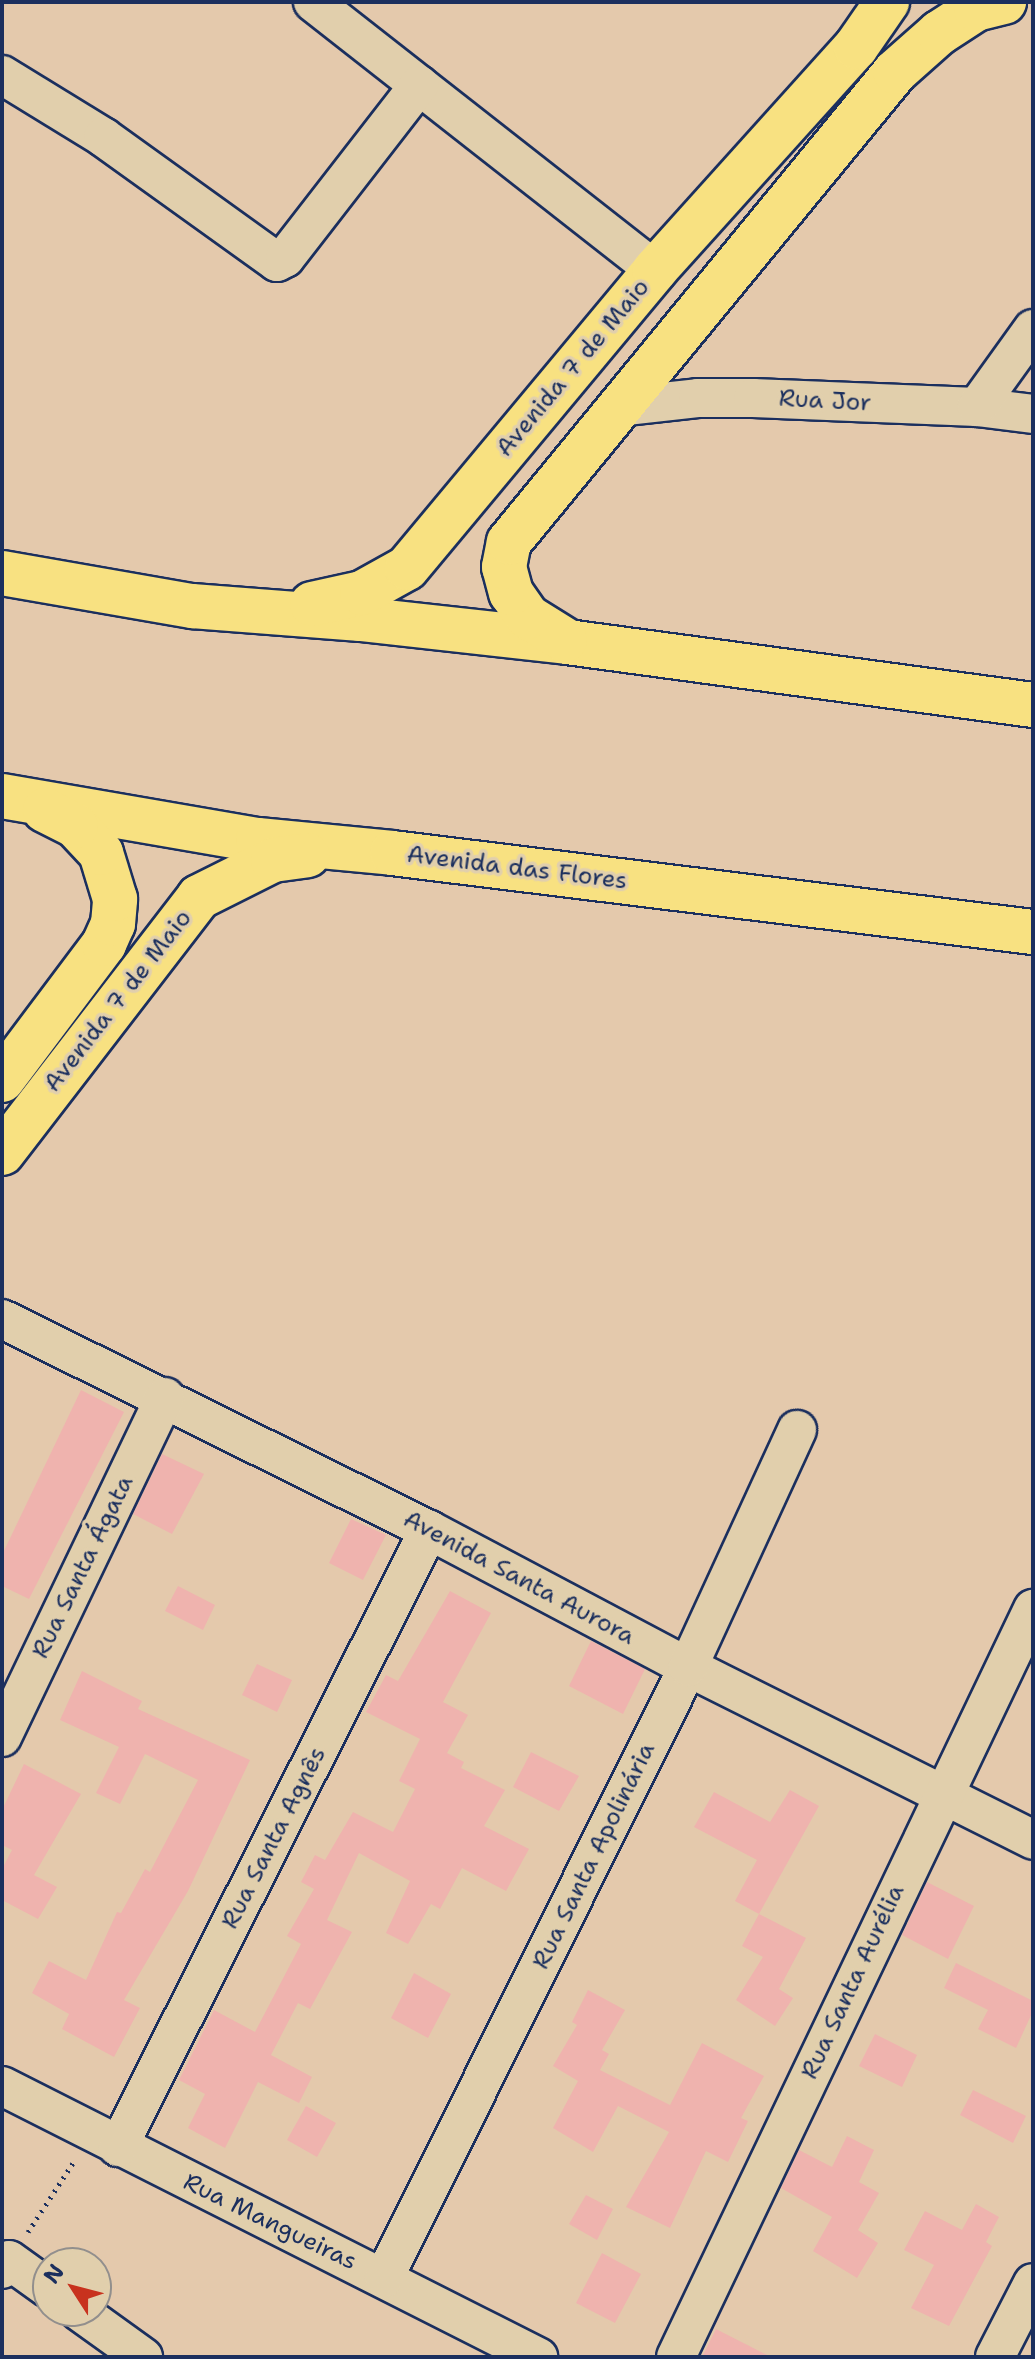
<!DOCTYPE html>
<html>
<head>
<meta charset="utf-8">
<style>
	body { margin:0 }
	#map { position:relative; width:1035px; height:2359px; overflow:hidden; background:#e4c9ac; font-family:"Shantell Sans",sans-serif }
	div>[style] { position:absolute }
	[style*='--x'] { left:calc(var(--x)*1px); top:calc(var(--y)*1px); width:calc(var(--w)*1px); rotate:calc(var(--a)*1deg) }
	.building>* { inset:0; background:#efb3ae }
	.path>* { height:5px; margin-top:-2.5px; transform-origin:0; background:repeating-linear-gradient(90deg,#1b2f5e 0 2px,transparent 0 8px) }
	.roads { filter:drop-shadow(2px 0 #1b2f5e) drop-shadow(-2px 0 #1b2f5e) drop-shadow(0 2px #1b2f5e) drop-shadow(0 -2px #1b2f5e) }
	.minor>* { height:38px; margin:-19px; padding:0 19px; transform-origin:19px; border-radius:19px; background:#e1cfac }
	.major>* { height:44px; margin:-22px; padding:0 22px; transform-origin:22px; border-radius:22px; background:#f8e181 }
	span { translate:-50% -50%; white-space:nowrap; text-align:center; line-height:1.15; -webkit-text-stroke:7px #e1cfac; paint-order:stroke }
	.street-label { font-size:24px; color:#1b2f5e }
	.frame { position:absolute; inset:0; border:4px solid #1b2f5e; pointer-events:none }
	.north { position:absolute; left:32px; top:2247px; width:80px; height:80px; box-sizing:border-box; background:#e1cfac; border:2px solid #928f8d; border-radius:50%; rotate:306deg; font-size:22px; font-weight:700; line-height:32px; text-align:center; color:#1b2f5e }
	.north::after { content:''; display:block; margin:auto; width:28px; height:36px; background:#c8321e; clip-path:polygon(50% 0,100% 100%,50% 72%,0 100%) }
</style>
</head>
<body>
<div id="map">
	<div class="building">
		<div style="clip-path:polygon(81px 1390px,124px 1412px,29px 1599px,2px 1586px,2px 1555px)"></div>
		<div style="clip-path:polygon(162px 1454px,204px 1474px,172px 1534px,133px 1514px)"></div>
		<div style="clip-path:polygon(351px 1519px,386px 1535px,363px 1580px,329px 1563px)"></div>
		<div style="clip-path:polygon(178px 1586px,215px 1605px,203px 1630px,165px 1611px)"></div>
		<div style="clip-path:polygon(450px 1591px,491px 1613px,443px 1702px,468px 1715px,447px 1753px,464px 1762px,461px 1768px,505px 1790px,484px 1826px,529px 1849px,506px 1891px,462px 1868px,440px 1909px,431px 1904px,408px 1944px,386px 1933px,410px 1881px,359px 1853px,327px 1920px,352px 1932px,310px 2009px,298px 2003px,271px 2055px,312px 2077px,299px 2103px,258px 2082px,225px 2148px,188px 2128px,205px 2094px,179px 2080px,214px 2010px,255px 2032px,301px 1944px,287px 1936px,314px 1889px,301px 1882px,315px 1855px,325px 1860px,353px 1812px,393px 1832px,415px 1789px,399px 1781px,420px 1739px,366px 1712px,386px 1675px,398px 1681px)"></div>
		<div style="clip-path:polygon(591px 1641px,645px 1669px,623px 1714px,569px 1686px)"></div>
		<div style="clip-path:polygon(257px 1664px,292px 1680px,277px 1712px,242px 1695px)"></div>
		<div style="clip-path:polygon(82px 1671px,142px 1701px,138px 1709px,250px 1760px,188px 1891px,124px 2000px,140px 2008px,114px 2057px,62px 2029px,69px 2014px,32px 1993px,49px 1961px,86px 1980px,117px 1912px,121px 1913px,145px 1869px,150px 1872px,198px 1780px,145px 1754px,120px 1804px,96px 1793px,119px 1747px,60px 1720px)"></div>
		<div style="clip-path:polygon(531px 1752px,579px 1776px,559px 1811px,513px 1787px)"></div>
		<div style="clip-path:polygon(24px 1764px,81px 1794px,34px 1875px,57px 1887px,38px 1919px,2px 1900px,2px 1869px,12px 1850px,2px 1845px,2px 1810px)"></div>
		<div style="clip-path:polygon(790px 1790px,819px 1806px,759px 1914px,735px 1901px,757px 1860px,694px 1827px,714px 1792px,770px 1822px)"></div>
		<div style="clip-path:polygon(927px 1882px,974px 1906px,948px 1959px,902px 1935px)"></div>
		<div style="clip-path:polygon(759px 1914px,806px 1938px,779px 1989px,793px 1998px,775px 2026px,736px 2000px,763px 1957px,742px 1946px)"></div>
		<div style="clip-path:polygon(956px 1963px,1033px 2001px,1033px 2011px,1016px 2048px,978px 2029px,988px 2010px,944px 1988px)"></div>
		<div style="clip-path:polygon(414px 1973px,451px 1994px,428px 2038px,391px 2018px)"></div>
		<div style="clip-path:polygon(588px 1990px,625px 2010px,602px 2050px,609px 2054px,600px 2070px,670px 2105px,702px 2043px,764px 2076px,741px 2118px,748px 2121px,728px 2162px,706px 2151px,670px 2228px,626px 2207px,669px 2132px,618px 2106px,593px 2152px,553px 2128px,578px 2081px,553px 2066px,577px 2025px,572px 2022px)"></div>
		<div style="clip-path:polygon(875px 2034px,917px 2055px,902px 2087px,859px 2066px)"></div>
		<div style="clip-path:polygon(973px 2090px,1026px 2116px,1013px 2143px,960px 2115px)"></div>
		<div style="clip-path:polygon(306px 2106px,336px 2123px,317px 2157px,287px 2140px)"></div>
		<div style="clip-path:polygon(847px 2136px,874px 2150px,859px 2182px,879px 2193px,858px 2230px,878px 2243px,857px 2278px,813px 2251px,832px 2217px,781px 2188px,799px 2150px,832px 2167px)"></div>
		<div style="clip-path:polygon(586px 2195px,613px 2209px,597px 2240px,569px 2224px)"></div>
		<div style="clip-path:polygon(976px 2204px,999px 2217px,986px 2242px,992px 2246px,949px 2326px,911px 2308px,934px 2265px,904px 2250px,925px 2211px,962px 2230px)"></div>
		<div style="clip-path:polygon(602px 2253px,641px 2274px,615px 2323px,576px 2303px)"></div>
		<div style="clip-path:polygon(716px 2329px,771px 2357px,702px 2357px)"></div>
	</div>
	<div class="path">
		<div style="--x:28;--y:2232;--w:86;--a:-56.9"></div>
	</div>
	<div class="roads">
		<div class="minor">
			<div style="--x:313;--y:2;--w:434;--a:38.1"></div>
			<div style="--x:2;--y:75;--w:119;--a:31.5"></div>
			<div style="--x:103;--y:137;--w:214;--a:35.7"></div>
			<div style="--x:277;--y:262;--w:9;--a:-27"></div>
			<div style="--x:285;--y:258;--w:219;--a:-52.2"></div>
			<div style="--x:617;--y:407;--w:81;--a:-6.3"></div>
			<div style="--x:698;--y:398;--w:55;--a:0"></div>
			<div style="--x:753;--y:398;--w:224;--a:2.3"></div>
			<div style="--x:977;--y:407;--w:56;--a:7.1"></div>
			<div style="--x:977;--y:407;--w:96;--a:-54.3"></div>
			<div style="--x:2;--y:1319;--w:476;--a:26.3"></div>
			<div style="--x:429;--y:1530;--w:293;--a:27.9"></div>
			<div style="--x:688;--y:1667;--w:386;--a:26.6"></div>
			<div style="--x:2;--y:1737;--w:377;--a:-64.4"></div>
			<div style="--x:2;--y:2086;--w:601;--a:26.82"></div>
			<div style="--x:118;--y:2147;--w:691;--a:-63.25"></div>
			<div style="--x:2;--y:2269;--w:11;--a:-52"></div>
			<div style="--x:9;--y:2260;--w:48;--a:35.7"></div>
			<div style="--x:384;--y:2278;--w:682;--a:-63.55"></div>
			<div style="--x:688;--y:1667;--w:261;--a:-65.3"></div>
			<div style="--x:79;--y:2311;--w:79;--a:35.7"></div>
			<div style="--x:676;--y:2357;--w:829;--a:-64.49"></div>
			<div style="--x:995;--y:2357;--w:83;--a:-62.8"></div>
		</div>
		<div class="major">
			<div style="--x:2;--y:573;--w:193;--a:9.9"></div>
			<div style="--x:192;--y:606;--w:169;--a:4.4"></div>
			<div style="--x:360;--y:619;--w:208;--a:6.3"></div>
			<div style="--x:567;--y:642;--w:470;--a:7.7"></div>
			<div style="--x:312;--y:604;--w:51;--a:-12.4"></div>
			<div style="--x:362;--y:593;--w:51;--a:-29.1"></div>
			<div style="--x:407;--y:568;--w:388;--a:-50.2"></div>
			<div style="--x:655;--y:270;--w:300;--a:-48"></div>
			<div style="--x:856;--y:47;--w:55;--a:-55.4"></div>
			<div style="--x:565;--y:640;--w:44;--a:-148.1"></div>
			<div style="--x:528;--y:617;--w:29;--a:-125"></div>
			<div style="--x:511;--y:593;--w:27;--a:-105"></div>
			<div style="--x:504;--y:567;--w:25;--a:-79"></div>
			<div style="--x:509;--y:542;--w:608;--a:-50.6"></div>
			<div style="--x:895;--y:72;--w:59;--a:-41.6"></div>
			<div style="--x:939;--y:33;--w:44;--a:-33"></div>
			<div style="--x:976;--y:9;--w:29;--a:-14"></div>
			<div style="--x:2;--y:796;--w:260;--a:9.8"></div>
			<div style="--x:258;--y:840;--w:135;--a:5.5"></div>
			<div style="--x:392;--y:853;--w:646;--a:7.03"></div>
			<div style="--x:2;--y:1080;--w:170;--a:-53.1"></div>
			<div style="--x:104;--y:944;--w:22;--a:-66"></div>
			<div style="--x:113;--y:924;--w:25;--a:-85"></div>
			<div style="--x:115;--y:899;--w:48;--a:-106.9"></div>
			<div style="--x:101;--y:853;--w:37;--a:-133"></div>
			<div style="--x:76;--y:826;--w:35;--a:-153"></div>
			<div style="--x:2;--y:1153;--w:323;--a:-52.4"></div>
			<div style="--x:199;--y:897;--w:83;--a:-26.6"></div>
			<div style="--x:273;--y:860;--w:35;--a:-8"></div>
		</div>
	</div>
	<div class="street-label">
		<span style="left:573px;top:368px;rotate:-50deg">Avenida 7 de Maio</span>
		<span style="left:825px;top:401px;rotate:3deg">Rua Jor</span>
		<span style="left:517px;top:868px;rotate:7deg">Avenida das Flores</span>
		<span style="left:118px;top:1001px;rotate:-52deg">Avenida 7 de Maio</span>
		<span style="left:83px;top:1567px;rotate:-64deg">Rua Santa Ágata</span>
		<span style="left:519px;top:1578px;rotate:28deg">Avenida Santa Aurora</span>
		<span style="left:274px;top:1838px;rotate:-63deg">Rua Santa Agnês</span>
		<span style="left:594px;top:1856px;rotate:-64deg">Rua Santa Apolinária</span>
		<span style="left:853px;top:1982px;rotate:-65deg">Rua Santa Aurélia</span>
		<span style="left:270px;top:2222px;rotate:26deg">Rua Mangueiras</span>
	</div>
	<div class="frame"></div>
	<div class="north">N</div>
</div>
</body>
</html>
